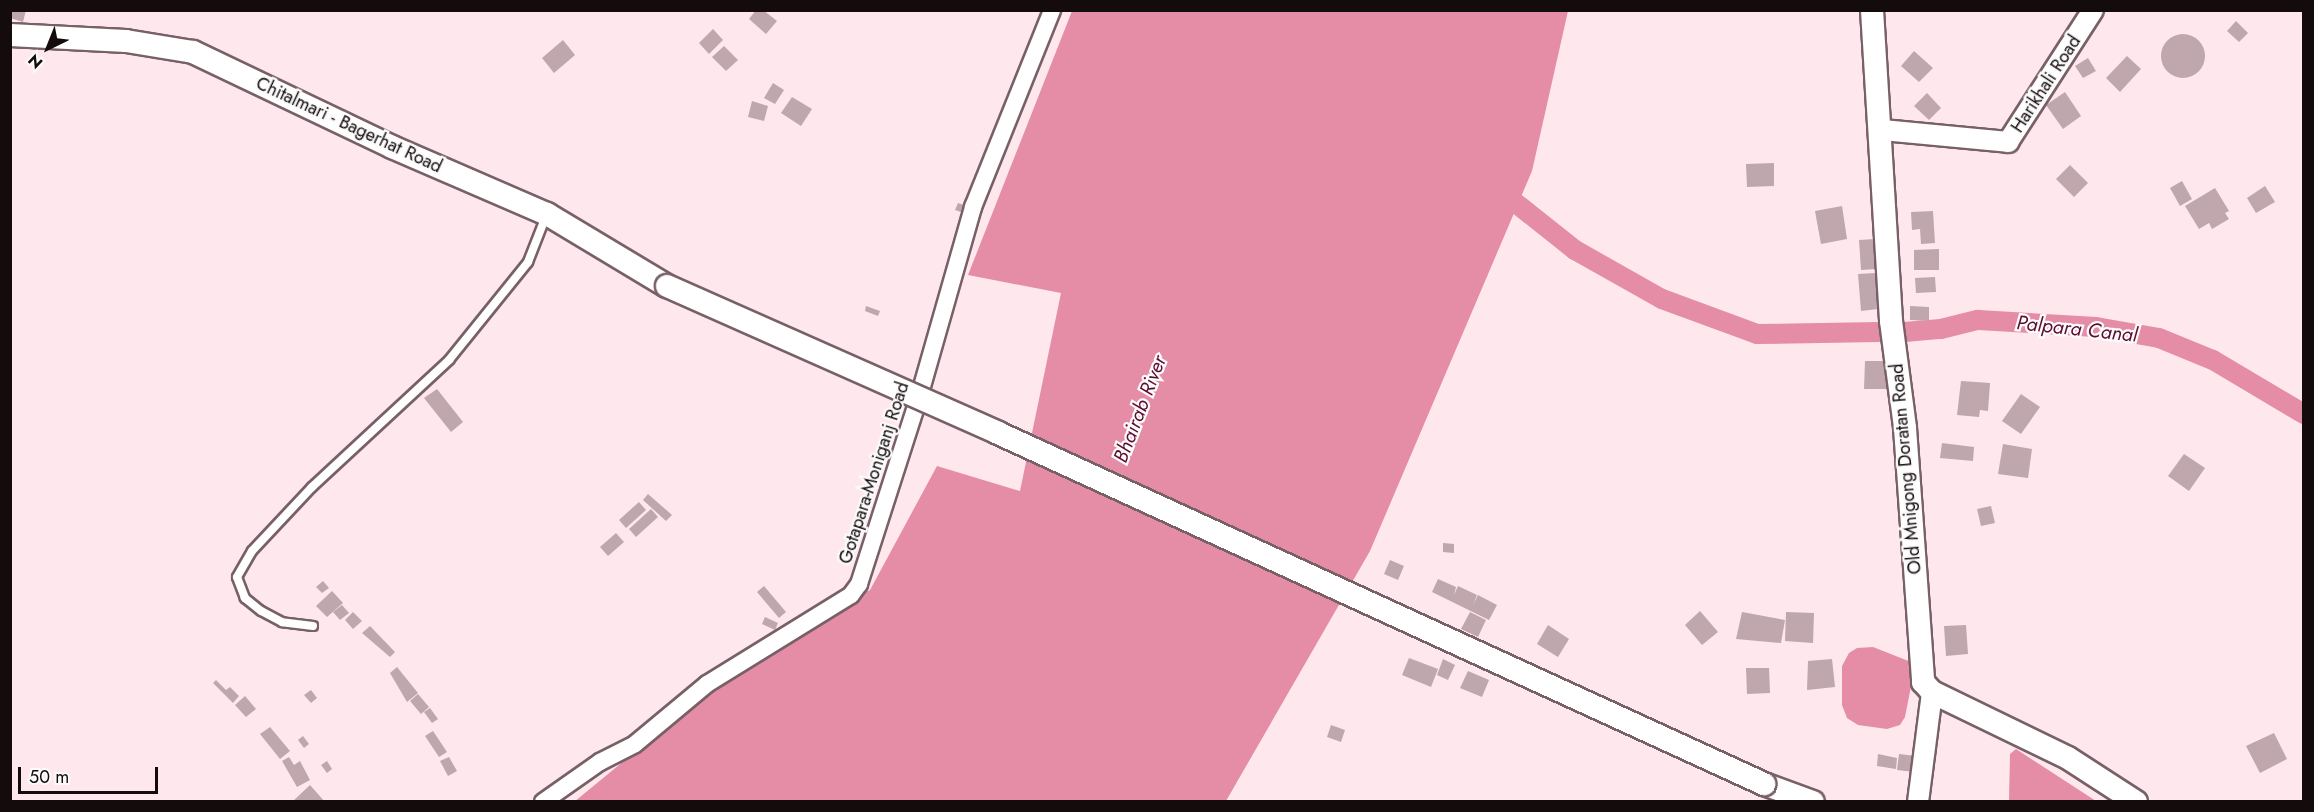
<!DOCTYPE html>
<html>
<head>
<meta charset="utf-8">
<style>
	body { margin:0 }
	#map { position:relative; width:2314px; height:812px; overflow:hidden; background:#fee8ed; font-family:Jost,sans-serif }
	div>[style] { position:absolute }
	[style*='--x'] { left:calc(var(--x)*1px); top:calc(var(--y)*1px); width:calc(var(--w)*1px); rotate:calc(var(--a)*1deg) }
	.water>* { inset:0; background:#e58ca7 }
	.canal>* { height:20px; margin:-10px; padding:0 10px; transform-origin:10px; border-radius:10px; background:#e58ca7 }
	.building>* { inset:0; background:#c0a6ad }
	.round { border-radius:50% }
	.roads { filter:drop-shadow(2px 0 #786067) drop-shadow(-2px 0 #786067) drop-shadow(0 2px #786067) drop-shadow(0 -2px #786067) }
	.service>* { height:8px; margin:-4px; padding:0 4px; transform-origin:4px; border-radius:4px; background:#fff }
	.minor>* { height:16px; margin:-8px; padding:0 8px; transform-origin:8px; border-radius:8px; background:#fff }
	.tertiary>* { height:20px; margin:-10px; padding:0 10px; transform-origin:10px; border-radius:10px; background:#fff }
	.secondary>* { height:22px; margin:-11px; padding:0 11px; transform-origin:11px; border-radius:11px; background:#fff }
	.bridges { filter:drop-shadow(2px 0 #786067) drop-shadow(-2px 0 #786067) drop-shadow(0 2px #786067) drop-shadow(0 -2px #786067) }
	.secondary-bridge>* { height:22px; margin:-11px; padding:0 11px; transform-origin:11px; border-radius:11px; background:#fff }
	span { translate:-50% -50%; white-space:nowrap; text-align:center; line-height:1.15; -webkit-text-stroke:4.5px #fbfbfb; paint-order:stroke }
	.street-label { font-size:18px; color:#140b0d }
	.water-label { font-size:20px; color:#5c0d30; font-style:italic }
	.frame { position:absolute; inset:0; border:12px solid #140b0d; pointer-events:none }
	.north { position:absolute; left:18px; top:18px; width:60px; height:60px; -webkit-text-stroke:4px #fbfbfb; paint-order:stroke; rotate:223deg; font-size:16px; font-weight:700; line-height:24px; text-align:center; color:#140b0d }
	.north::after { content:''; display:block; margin:auto; width:21px; height:27px; background:#140b0d; clip-path:polygon(50% 0,100% 100%,50% 72%,0 100%) }
	.scale { position:absolute; left:18px; top:767px; width:140px; height:27px; box-sizing:border-box; border:3px solid #140b0d; border-top:0; padding-left:8px; font-size:18px; line-height:21px; white-space:nowrap; color:#140b0d; -webkit-text-stroke:4px #fbfbfb; paint-order:stroke }
</style>
</head>
<body>
<div id="map">
	<div class="water">
		<div style="clip-path:polygon(1072px 11px,1568px 11px,1532px 171px,1370px 551px,1226px 801px,574px 802px,743px 663px,870px 590px,937px 466px,1020px 491px,1061px 293px,968px 275px)"></div>
		<div style="clip-path:polygon(1873px 647px,1911px 662px,1914px 671px,1905px 717px,1900px 725px,1887px 729px,1858px 725px,1847px 718px,1842px 705px,1842px 666px,1849px 653px,1857px 648px)"></div>
		<div style="clip-path:polygon(2016px 749px,2096px 801px,2009px 801px,2010px 754px)"></div>
	</div>
	<div class="canal">
		<div style="--x:1498;--y:189;--w:98;--a:38.4"></div>
		<div style="--x:1575;--y:250;--w:100;--a:29.4"></div>
		<div style="--x:1662;--y:299;--w:101;--a:20.2"></div>
		<div style="--x:1757;--y:334;--w:122;--a:-0.9"></div>
		<div style="--x:1905;--y:332;--w:36;--a:-5"></div>
		<div style="--x:1941;--y:329;--w:38;--a:-14"></div>
		<div style="--x:1978;--y:320;--w:118;--a:3.4"></div>
		<div style="--x:2096;--y:327;--w:64;--a:9.9"></div>
		<div style="--x:2159;--y:338;--w:58;--a:22.2"></div>
		<div style="--x:2213;--y:360;--w:106;--a:30.7"></div>
	</div>
	<div class="building">
		<div style="clip-path:polygon(10px 10px,26px 10px,23px 22px,10px 18px)"></div>
		<div style="clip-path:polygon(756px 10px,763px 10px,777px 21px,766px 34px,749px 19px)"></div>
		<div style="clip-path:polygon(2236px 21px,2248px 33px,2239px 42px,2227px 31px)"></div>
		<div style="clip-path:polygon(713px 29px,723px 40px,709px 54px,699px 43px)"></div>
		<div class="round" style="left:2161px;top:34px;width:44px;height:44px"></div>
		<div style="clip-path:polygon(563px 40px,575px 55px,554px 73px,542px 58px)"></div>
		<div style="clip-path:polygon(724px 46px,738px 60px,726px 71px,712px 57px)"></div>
		<div style="clip-path:polygon(1914px 51px,1933px 68px,1919px 82px,1901px 66px)"></div>
		<div style="clip-path:polygon(2127px 56px,2141px 69px,2120px 92px,2106px 78px)"></div>
		<div style="clip-path:polygon(2088px 58px,2096px 71px,2083px 78px,2075px 66px)"></div>
		<div style="clip-path:polygon(773px 83px,784px 90px,775px 104px,764px 98px)"></div>
		<div style="clip-path:polygon(2065px 92px,2081px 116px,2063px 129px,2046px 105px)"></div>
		<div style="clip-path:polygon(1927px 93px,1941px 108px,1929px 120px,1914px 106px)"></div>
		<div style="clip-path:polygon(792px 97px,812px 109px,801px 126px,781px 113px)"></div>
		<div style="clip-path:polygon(752px 101px,768px 106px,764px 121px,748px 117px)"></div>
		<div style="clip-path:polygon(1774px 163px,1774px 186px,1747px 187px,1746px 164px)"></div>
		<div style="clip-path:polygon(2070px 165px,2088px 183px,2074px 197px,2056px 179px)"></div>
		<div style="clip-path:polygon(2182px 181px,2192px 199px,2180px 206px,2170px 188px)"></div>
		<div style="clip-path:polygon(2265px 186px,2275px 202px,2256px 213px,2247px 198px)"></div>
		<div style="clip-path:polygon(2215px 188px,2229px 211px,2225px 213px,2229px 219px,2212px 229px,2209px 223px,2199px 229px,2185px 206px)"></div>
		<div style="clip-path:polygon(958px 203px,967px 206px,964px 213px,955px 210px)"></div>
		<div style="clip-path:polygon(1842px 206px,1847px 239px,1821px 244px,1815px 211px)"></div>
		<div style="clip-path:polygon(1933px 211px,1935px 243px,1921px 244px,1920px 229px,1912px 230px,1911px 212px)"></div>
		<div style="clip-path:polygon(1875px 239px,1877px 269px,1861px 270px,1859px 240px)"></div>
		<div style="clip-path:polygon(1939px 249px,1939px 270px,1914px 270px,1914px 250px)"></div>
		<div style="clip-path:polygon(1875px 273px,1878px 309px,1861px 311px,1858px 274px)"></div>
		<div style="clip-path:polygon(1935px 277px,1936px 292px,1916px 293px,1915px 278px)"></div>
		<div style="clip-path:polygon(866px 306px,880px 311px,878px 316px,865px 311px)"></div>
		<div style="clip-path:polygon(1910px 306px,1929px 307px,1929px 321px,1910px 320px)"></div>
		<div style="clip-path:polygon(1865px 361px,1888px 361px,1888px 389px,1864px 389px)"></div>
		<div style="clip-path:polygon(1961px 381px,1990px 383px,1988px 411px,1980px 410px,1979px 417px,1957px 415px)"></div>
		<div style="clip-path:polygon(437px 389px,463px 422px,451px 432px,424px 398px)"></div>
		<div style="clip-path:polygon(2021px 394px,2040px 407px,2021px 434px,2002px 421px)"></div>
		<div style="clip-path:polygon(1942px 443px,1974px 447px,1973px 461px,1940px 458px)"></div>
		<div style="clip-path:polygon(2003px 444px,2032px 449px,2028px 478px,1998px 474px)"></div>
		<div style="clip-path:polygon(2184px 454px,2205px 468px,2189px 491px,2168px 476px)"></div>
		<div style="clip-path:polygon(648px 494px,672px 515px,666px 521px,643px 500px)"></div>
		<div style="clip-path:polygon(639px 502px,646px 510px,626px 528px,619px 520px)"></div>
		<div style="clip-path:polygon(1991px 506px,1995px 523px,1981px 526px,1977px 509px)"></div>
		<div style="clip-path:polygon(651px 509px,658px 517px,636px 537px,629px 529px)"></div>
		<div style="clip-path:polygon(616px 533px,624px 542px,608px 556px,600px 547px)"></div>
		<div style="clip-path:polygon(1443px 543px,1454px 544px,1454px 553px,1443px 552px)"></div>
		<div style="clip-path:polygon(1390px 560px,1404px 566px,1398px 580px,1384px 574px)"></div>
		<div style="clip-path:polygon(1438px 579px,1456px 587px,1454px 595px,1458px 586px,1477px 595px,1473px 605px,1478px 595px,1497px 605px,1489px 620px,1432px 592px)"></div>
		<div style="clip-path:polygon(323px 581px,329px 588px,322px 593px,316px 587px)"></div>
		<div style="clip-path:polygon(764px 586px,786px 612px,779px 618px,757px 592px)"></div>
		<div style="clip-path:polygon(332px 591px,343px 603px,327px 617px,316px 606px)"></div>
		<div style="clip-path:polygon(342px 605px,349px 613px,340px 620px,333px 612px)"></div>
		<div style="clip-path:polygon(1700px 611px,1718px 632px,1702px 645px,1685px 625px)"></div>
		<div style="clip-path:polygon(353px 612px,362px 621px,353px 629px,345px 620px)"></div>
		<div style="clip-path:polygon(1470px 612px,1486px 620px,1478px 637px,1461px 629px)"></div>
		<div style="clip-path:polygon(1742px 612px,1785px 620px,1781px 643px,1736px 639px)"></div>
		<div style="clip-path:polygon(1786px 612px,1814px 613px,1813px 643px,1785px 641px)"></div>
		<div style="clip-path:polygon(765px 617px,778px 623px,775px 630px,762px 624px)"></div>
		<div style="clip-path:polygon(1548px 625px,1569px 639px,1558px 657px,1537px 644px)"></div>
		<div style="clip-path:polygon(1966px 625px,1968px 654px,1946px 656px,1944px 626px)"></div>
		<div style="clip-path:polygon(370px 626px,395px 652px,390px 657px,362px 633px)"></div>
		<div style="clip-path:polygon(1409px 658px,1438px 669px,1431px 687px,1402px 675px)"></div>
		<div style="clip-path:polygon(1443px 659px,1455px 665px,1448px 680px,1437px 675px)"></div>
		<div style="clip-path:polygon(1832px 659px,1835px 687px,1807px 690px,1808px 661px)"></div>
		<div style="clip-path:polygon(397px 667px,418px 693px,407px 702px,390px 673px)"></div>
		<div style="clip-path:polygon(1746px 668px,1769px 668px,1770px 693px,1747px 694px)"></div>
		<div style="clip-path:polygon(1468px 671px,1489px 680px,1482px 697px,1460px 688px)"></div>
		<div style="clip-path:polygon(216px 680px,226px 690px,230px 687px,239px 696px,233px 703px,213px 683px)"></div>
		<div style="clip-path:polygon(311px 690px,317px 698px,311px 703px,304px 695px)"></div>
		<div style="clip-path:polygon(418px 694px,429px 707px,421px 714px,410px 701px)"></div>
		<div style="clip-path:polygon(245px 696px,256px 709px,246px 717px,235px 705px)"></div>
		<div style="clip-path:polygon(430px 708px,438px 719px,432px 723px,424px 712px)"></div>
		<div style="clip-path:polygon(1331px 725px,1345px 730px,1341px 742px,1327px 737px)"></div>
		<div style="clip-path:polygon(270px 727px,290px 751px,280px 759px,260px 734px)"></div>
		<div style="clip-path:polygon(433px 731px,447px 752px,439px 757px,425px 736px)"></div>
		<div style="clip-path:polygon(2274px 733px,2287px 759px,2260px 773px,2246px 746px)"></div>
		<div style="clip-path:polygon(303px 736px,309px 744px,304px 748px,298px 740px)"></div>
		<div style="clip-path:polygon(1878px 754px,1897px 758px,1896px 769px,1877px 766px)"></div>
		<div style="clip-path:polygon(1899px 754px,1916px 756px,1914px 772px,1897px 770px)"></div>
		<div style="clip-path:polygon(289px 757px,294px 765px,300px 761px,310px 780px,297px 787px,282px 761px)"></div>
		<div style="clip-path:polygon(449px 757px,457px 771px,448px 776px,440px 761px)"></div>
		<div style="clip-path:polygon(327px 761px,332px 769px,327px 773px,321px 765px)"></div>
		<div style="clip-path:polygon(310px 785px,325px 802px,292px 802px)"></div>
	</div>
	<div class="roads">
		<div class="service">
			<div style="--x:313;--y:626;--w:31;--a:-173"></div>
			<div style="--x:282;--y:622;--w:24;--a:-152"></div>
			<div style="--x:261;--y:611;--w:21;--a:-141"></div>
			<div style="--x:245;--y:598;--w:22;--a:-111"></div>
			<div style="--x:237;--y:577;--w:30;--a:-60"></div>
			<div style="--x:252;--y:551;--w:88;--a:-46.8"></div>
			<div style="--x:312;--y:487;--w:187;--a:-42.8"></div>
			<div style="--x:449;--y:360;--w:126;--a:-51.1"></div>
			<div style="--x:528;--y:262;--w:49;--a:-68.6"></div>
		</div>
		<div class="minor">
			<div style="--x:543;--y:802;--w:70;--a:-35.1"></div>
			<div style="--x:600;--y:762;--w:39;--a:-27"></div>
			<div style="--x:635;--y:744;--w:94;--a:-39.8"></div>
			<div style="--x:707;--y:684;--w:169;--a:-31.7"></div>
			<div style="--x:851;--y:595;--w:14;--a:-54"></div>
			<div style="--x:859;--y:584;--w:196;--a:-72.2"></div>
			<div style="--x:919;--y:397;--w:198;--a:-74.1"></div>
			<div style="--x:973;--y:207;--w:212;--a:-68.1"></div>
		</div>
		<div class="tertiary">
			<div style="--x:1882;--y:130;--w:127;--a:5.4"></div>
			<div style="--x:2008;--y:142;--w:157;--a:-57.2"></div>
			<div style="--x:1918;--y:802;--w:111;--a:-82.7"></div>
		</div>
		<div class="secondary">
			<div style="--x:1872;--y:10;--w:312;--a:86.5"></div>
			<div style="--x:1891;--y:321;--w:108;--a:82.5"></div>
			<div style="--x:1905;--y:428;--w:255;--a:85.9"></div>
			<div style="--x:1923;--y:682;--w:13;--a:48"></div>
			<div style="--x:1932;--y:692;--w:151;--a:25.9"></div>
			<div style="--x:2068;--y:758;--w:81;--a:32.9"></div>
			<div style="--x:10;--y:35;--w:116;--a:3"></div>
			<div style="--x:126;--y:41;--w:68;--a:9.3"></div>
			<div style="--x:193;--y:52;--w:221;--a:25.5"></div>
			<div style="--x:392;--y:147;--w:169;--a:23.4"></div>
			<div style="--x:547;--y:214;--w:140;--a:31"></div>
			<div style="--x:1764;--y:784;--w:52;--a:20.2"></div>
		</div>
	</div>
	<div class="bridges">
		<div class="secondary-bridge">
			<div style="--x:667;--y:286;--w:362;--a:23.9"></div>
			<div style="--x:998;--y:433;--w:843;--a:24.62"></div>
		</div>
	</div>
	<div class="street-label">
		<span style="left:2046px;top:84px;rotate:-57deg">Harikhali Road</span>
		<span style="left:349px;top:125px;rotate:25deg">Chitalmari - Bagerhat Road</span>
		<span style="left:1906px;top:469px;rotate:-95deg">Old Mnigong Doratan Road</span>
		<span style="left:874px;top:473px;rotate:-72deg">Gotapara-Moniganj Road</span>
	</div>
	<div class="water-label">
		<span style="left:2077px;top:329px;rotate:6deg">Palpara Canal</span>
		<span style="left:1140px;top:409px;rotate:-69deg">Bhairab River</span>
	</div>
	<div class="frame"></div>
	<div class="north">N</div>
	<div class="scale">50 m</div>
</div>
</body>
</html>
